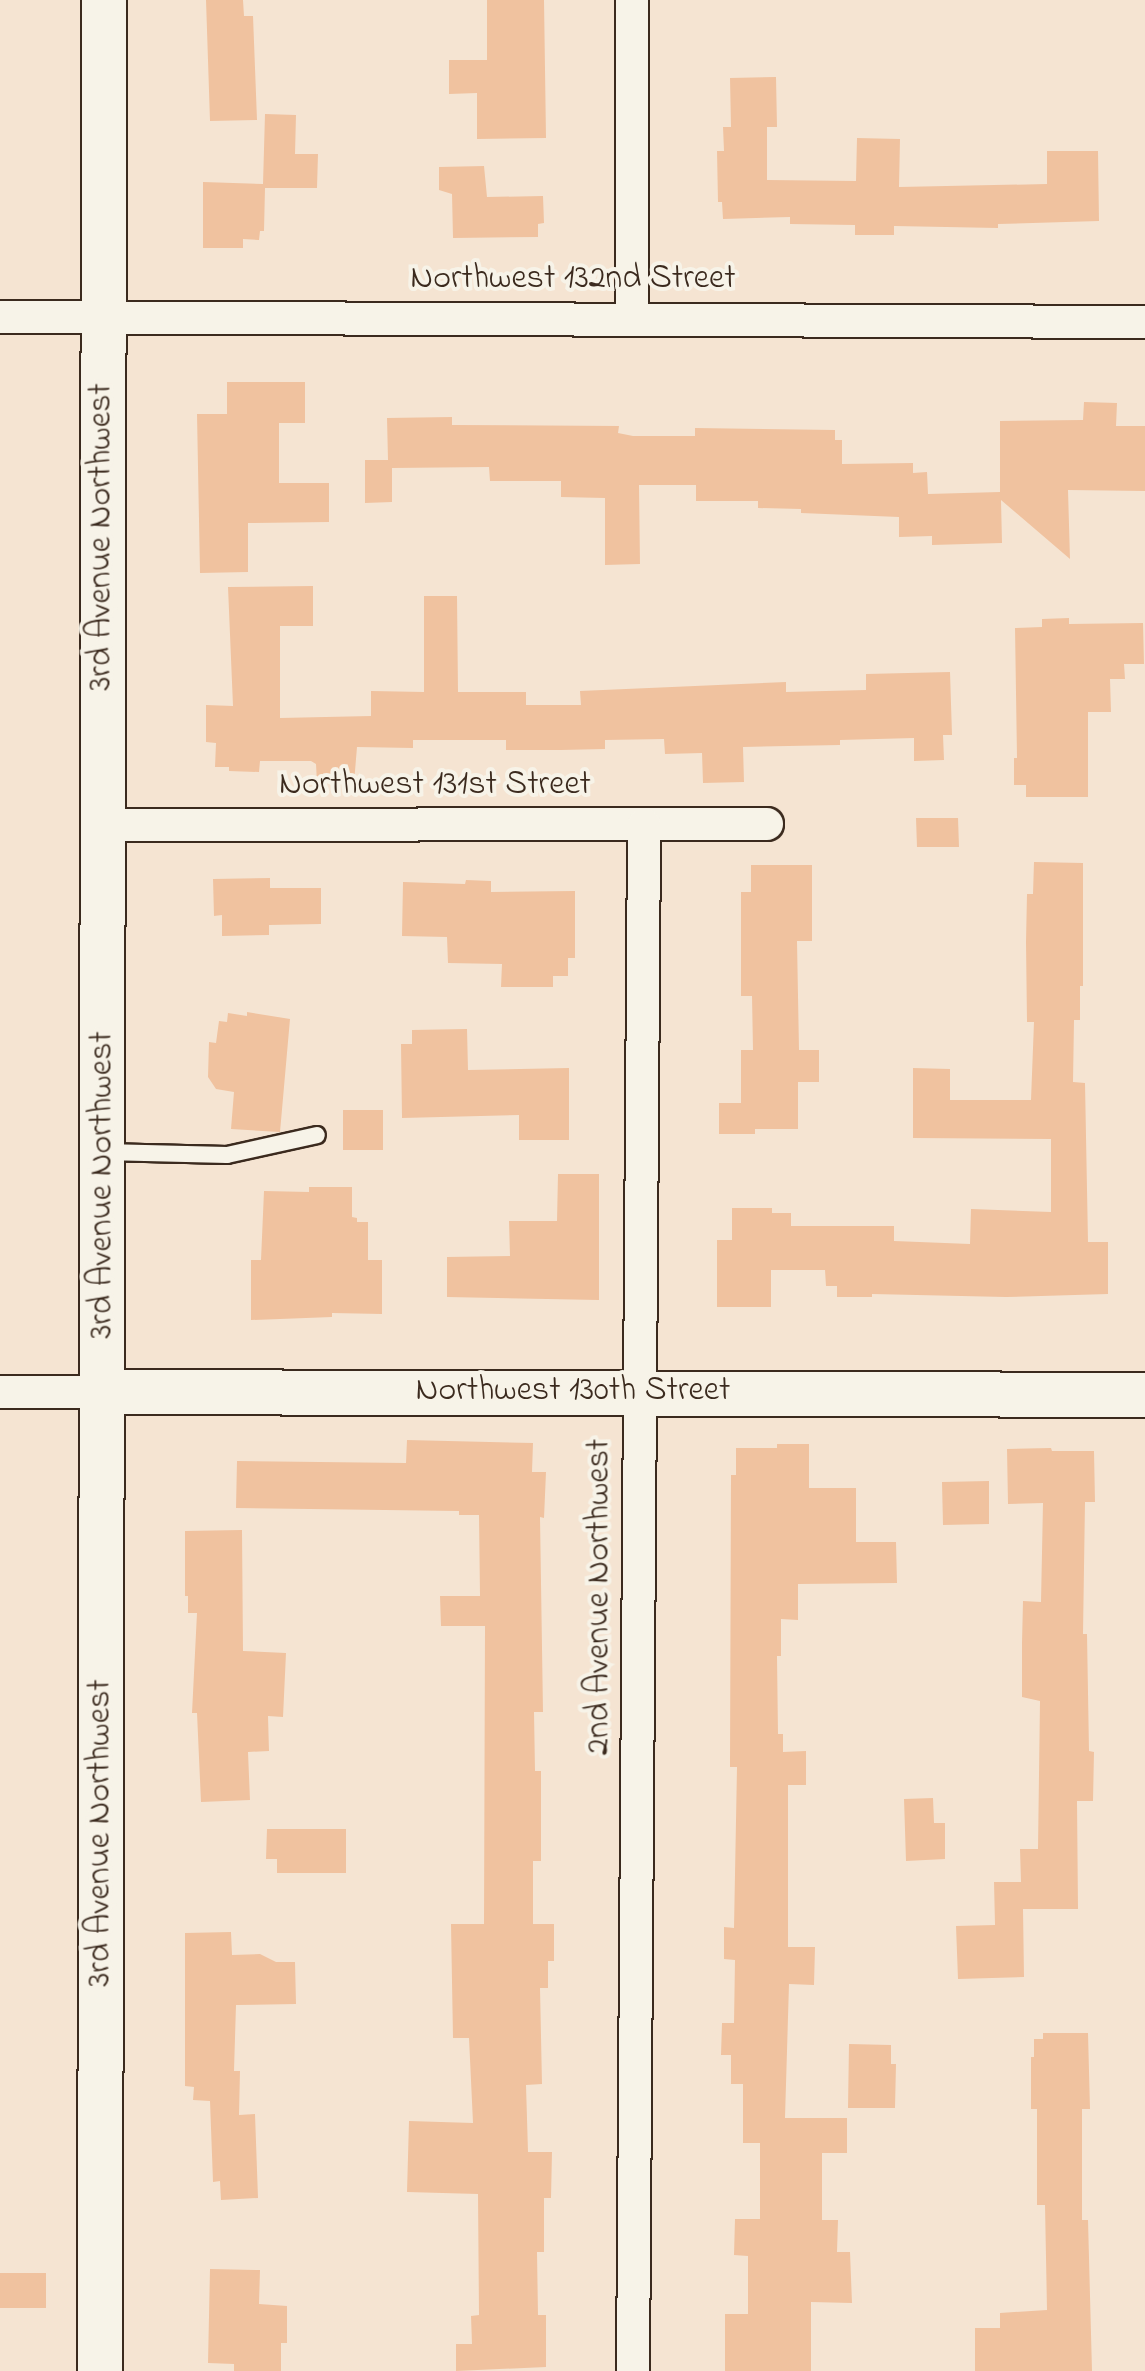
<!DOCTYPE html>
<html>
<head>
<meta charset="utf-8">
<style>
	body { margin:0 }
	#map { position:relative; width:1145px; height:2371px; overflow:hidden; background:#f5e4d2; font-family:"Indie Flower",sans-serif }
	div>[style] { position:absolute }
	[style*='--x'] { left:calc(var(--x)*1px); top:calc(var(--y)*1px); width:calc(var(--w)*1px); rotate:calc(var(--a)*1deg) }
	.building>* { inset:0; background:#f0c29f }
	.roads { filter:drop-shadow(2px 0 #3b2a1e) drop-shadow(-2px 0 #3b2a1e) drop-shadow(0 2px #3b2a1e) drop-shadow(0 -2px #3b2a1e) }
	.lane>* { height:16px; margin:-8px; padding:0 8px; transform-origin:8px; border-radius:8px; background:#f7f3e8 }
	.street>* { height:32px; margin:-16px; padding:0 16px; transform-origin:16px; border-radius:16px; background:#f7f3e8 }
	.secondary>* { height:44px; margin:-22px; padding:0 22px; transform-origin:22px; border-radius:22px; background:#f7f3e8 }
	span { translate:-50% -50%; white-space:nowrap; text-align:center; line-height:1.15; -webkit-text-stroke:8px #f7f3e8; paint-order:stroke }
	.street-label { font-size:34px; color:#3b2a1e }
</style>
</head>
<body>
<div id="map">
	<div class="building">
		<div style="clip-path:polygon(206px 0,243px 0,244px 16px,253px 16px,257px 120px,210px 121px)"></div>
		<div style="clip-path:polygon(487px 0,544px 0,546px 138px,477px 139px,477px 93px,449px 94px,449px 60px,487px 60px)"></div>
		<div style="clip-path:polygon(776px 77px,777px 127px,767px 127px,767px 180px,856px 181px,857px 138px,900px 139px,899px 187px,1047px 184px,1047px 151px,1098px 151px,1099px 221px,998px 224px,998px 228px,894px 226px,894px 235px,855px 235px,855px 225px,790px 224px,790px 217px,723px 219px,722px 202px,718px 202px,717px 151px,724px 151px,723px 127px,731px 127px,730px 78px)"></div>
		<div style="clip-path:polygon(265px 114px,296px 115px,295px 154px,318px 154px,317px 188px,265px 188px,264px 231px,260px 231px,259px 240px,243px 239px,243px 248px,203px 248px,203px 182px,263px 184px)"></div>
		<div style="clip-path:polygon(484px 166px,487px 197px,543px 196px,544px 223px,538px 224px,538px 237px,453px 238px,452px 194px,439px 190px,439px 167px)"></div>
		<div style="clip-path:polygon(227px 382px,305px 382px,305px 423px,279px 423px,279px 483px,329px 483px,329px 522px,248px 523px,248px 572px,200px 573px,197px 414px,227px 414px)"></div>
		<div style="clip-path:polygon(1084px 402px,1117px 403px,1116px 426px,1145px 426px,1145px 491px,1068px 490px,1070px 559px,1001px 500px,1002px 543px,932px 545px,932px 536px,899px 537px,899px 517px,801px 513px,801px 509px,758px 508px,758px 501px,696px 501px,696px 485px,639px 485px,640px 564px,605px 565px,605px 498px,561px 497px,561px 481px,490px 481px,489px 467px,392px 468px,392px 502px,365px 503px,365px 460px,388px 460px,387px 418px,452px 417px,452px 425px,619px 426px,618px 433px,633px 436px,695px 436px,695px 428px,835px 430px,835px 440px,842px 440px,842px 464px,913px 463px,913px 473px,927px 472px,928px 494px,1000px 492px,1000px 421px,1083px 420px)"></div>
		<div style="clip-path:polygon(313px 586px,313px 626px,280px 626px,280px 718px,371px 716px,371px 691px,424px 692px,424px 596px,457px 596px,458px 692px,526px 692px,526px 705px,581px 705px,580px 691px,786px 682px,786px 692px,866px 690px,866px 674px,950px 672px,952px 735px,943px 735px,944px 760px,914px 761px,914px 738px,840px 740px,840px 745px,743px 747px,744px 782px,703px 783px,702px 753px,665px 754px,664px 739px,605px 740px,605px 749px,561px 750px,506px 750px,506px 740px,413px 740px,413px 748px,357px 747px,354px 783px,317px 783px,316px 764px,311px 761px,260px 761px,259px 772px,229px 771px,229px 767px,215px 767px,216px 743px,206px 742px,206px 705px,233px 706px,228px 587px)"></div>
		<div style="clip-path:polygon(1069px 618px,1069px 624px,1143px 623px,1144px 664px,1124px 664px,1125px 679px,1110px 679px,1111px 712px,1088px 712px,1088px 797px,1026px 797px,1026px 785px,1014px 785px,1014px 758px,1017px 758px,1015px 628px,1042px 627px,1042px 619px)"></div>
		<div style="clip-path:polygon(916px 818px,958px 818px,959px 847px,917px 847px)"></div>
		<div style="clip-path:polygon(1034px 862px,1083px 863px,1083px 986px,1080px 986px,1080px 1020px,1074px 1020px,1073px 1082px,1085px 1083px,1088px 1242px,1108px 1242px,1108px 1294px,1006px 1297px,872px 1294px,872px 1297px,837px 1297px,837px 1286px,826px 1286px,825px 1270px,771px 1270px,771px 1307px,717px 1307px,717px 1240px,732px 1240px,732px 1208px,772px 1208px,772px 1213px,791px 1213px,791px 1226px,894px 1226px,894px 1241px,970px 1244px,971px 1209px,1051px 1212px,1051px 1139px,913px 1138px,913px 1068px,950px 1069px,950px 1100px,1031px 1100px,1034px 1022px,1027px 1022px,1026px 942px,1027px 894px,1033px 894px)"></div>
		<div style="clip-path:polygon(751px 865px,812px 865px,812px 941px,797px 941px,799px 1050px,819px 1050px,819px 1082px,798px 1082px,798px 1129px,755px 1129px,755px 1134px,719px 1134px,719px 1103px,741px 1103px,741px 1050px,753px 1050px,752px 996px,741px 996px,741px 892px,751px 892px)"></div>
		<div style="clip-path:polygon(270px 878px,270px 888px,321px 888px,321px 924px,269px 925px,269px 935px,222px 936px,222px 915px,214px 916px,213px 879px)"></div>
		<div style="clip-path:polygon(466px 880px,491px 881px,491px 892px,575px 891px,575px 958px,568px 958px,568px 976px,553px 976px,553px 987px,501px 987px,502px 964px,448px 963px,447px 937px,402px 936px,403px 882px,465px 884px)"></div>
		<div style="clip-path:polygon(247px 1012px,290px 1019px,280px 1132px,231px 1129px,234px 1092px,216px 1089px,208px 1077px,209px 1042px,216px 1043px,219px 1021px,227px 1022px,228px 1013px,247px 1016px)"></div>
		<div style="clip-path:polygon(467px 1029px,468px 1070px,569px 1068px,569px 1140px,519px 1140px,519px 1115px,402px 1118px,401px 1044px,412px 1044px,412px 1030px)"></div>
		<div style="clip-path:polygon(343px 1110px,383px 1110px,383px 1150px,343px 1150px)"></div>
		<div style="clip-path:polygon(558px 1174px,599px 1174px,599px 1300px,447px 1297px,447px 1257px,510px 1256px,509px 1221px,557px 1221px)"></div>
		<div style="clip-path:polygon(309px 1187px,352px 1187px,352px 1217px,357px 1218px,357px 1222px,368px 1222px,368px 1260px,382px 1260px,382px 1314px,332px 1313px,332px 1317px,251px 1320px,251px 1260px,261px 1260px,264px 1191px,309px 1192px)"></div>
		<div style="clip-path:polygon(407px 1440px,533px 1443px,532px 1472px,546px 1472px,544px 1518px,540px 1517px,543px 1712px,534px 1712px,535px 1771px,541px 1771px,541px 1861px,533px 1861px,533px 1924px,554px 1924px,554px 1961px,548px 1961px,548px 1988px,540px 1988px,542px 2084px,526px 2085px,528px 2152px,552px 2152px,551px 2198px,544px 2198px,544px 2252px,537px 2252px,538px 2315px,546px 2315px,546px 2367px,456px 2371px,456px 2344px,472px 2344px,471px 2316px,479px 2315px,478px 2194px,407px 2192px,409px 2121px,473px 2123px,469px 2038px,453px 2038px,451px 1924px,484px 1924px,485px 1626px,441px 1626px,440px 1596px,480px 1596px,479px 1515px,459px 1515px,459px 1511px,236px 1508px,237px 1461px,406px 1463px)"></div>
		<div style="clip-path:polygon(777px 1444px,809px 1444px,809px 1488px,856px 1488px,856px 1542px,896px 1542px,897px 1583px,798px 1584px,798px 1620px,781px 1619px,781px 1656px,777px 1656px,778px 1734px,783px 1734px,783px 1752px,806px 1751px,806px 1785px,788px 1785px,788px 1947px,815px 1947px,814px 1985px,789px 1984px,785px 2118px,847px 2118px,847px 2153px,822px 2153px,822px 2220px,838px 2220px,837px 2252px,850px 2252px,852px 2303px,811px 2302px,811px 2371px,725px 2371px,725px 2314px,748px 2314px,748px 2256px,734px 2255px,735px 2219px,760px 2219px,760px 2143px,743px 2143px,743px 2084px,731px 2084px,731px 2055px,721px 2055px,722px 2023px,734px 2023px,735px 1960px,724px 1959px,724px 1927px,734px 1928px,737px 1767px,730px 1767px,731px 1475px,736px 1475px,736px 1448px,777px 1448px)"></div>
		<div style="clip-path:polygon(1051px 1448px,1052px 1451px,1094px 1451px,1095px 1502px,1085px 1502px,1083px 1634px,1087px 1634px,1089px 1751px,1094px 1752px,1093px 1801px,1077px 1801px,1078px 1909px,1023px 1909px,1024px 1977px,958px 1979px,956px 1926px,995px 1925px,994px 1882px,1021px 1882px,1020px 1849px,1038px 1849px,1040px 1701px,1022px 1697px,1022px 1643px,1023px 1601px,1041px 1602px,1043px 1503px,1008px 1504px,1007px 1449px)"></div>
		<div style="clip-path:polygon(989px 1481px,989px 1524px,943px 1525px,942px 1482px)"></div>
		<div style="clip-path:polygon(242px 1530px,243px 1651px,286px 1653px,283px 1717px,268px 1716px,269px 1751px,248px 1752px,250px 1800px,201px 1802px,197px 1713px,192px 1713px,197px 1613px,188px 1613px,188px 1596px,185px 1596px,185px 1531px)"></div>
		<div style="clip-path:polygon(933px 1798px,934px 1823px,945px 1823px,945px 1859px,906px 1861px,904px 1799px)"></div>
		<div style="clip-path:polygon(267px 1829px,346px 1829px,346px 1873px,277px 1873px,277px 1859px,266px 1859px)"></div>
		<div style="clip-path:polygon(231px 1932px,232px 1955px,260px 1954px,276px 1962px,295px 1962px,296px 2004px,236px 2005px,234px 2071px,240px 2071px,239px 2115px,255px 2114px,258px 2198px,221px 2200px,220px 2181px,213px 2182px,210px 2101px,193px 2100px,194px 2087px,185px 2086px,185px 1933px)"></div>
		<div style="clip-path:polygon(1043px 2033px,1088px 2033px,1090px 2109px,1082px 2109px,1082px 2220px,1088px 2220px,1092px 2371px,975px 2371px,975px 2328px,1000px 2328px,1000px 2313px,1047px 2310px,1045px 2205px,1037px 2205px,1037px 2109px,1031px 2109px,1031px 2057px,1034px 2057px,1034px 2039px,1043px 2039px)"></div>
		<div style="clip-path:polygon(849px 2044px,891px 2045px,891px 2064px,896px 2064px,895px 2108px,848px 2108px)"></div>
		<div style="clip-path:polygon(210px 2269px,260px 2270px,259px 2304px,287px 2306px,287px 2343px,281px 2343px,281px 2371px,234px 2371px,234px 2364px,208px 2363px)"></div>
		<div style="clip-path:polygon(0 2273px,46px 2273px,46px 2308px,0 2308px)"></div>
	</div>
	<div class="roads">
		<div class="lane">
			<div style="--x:104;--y:1152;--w:123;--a:1.4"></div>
			<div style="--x:227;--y:1155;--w:92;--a:-12.5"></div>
		</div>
		<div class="street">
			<div style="--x:632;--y:0;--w:318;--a:90"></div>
			<div style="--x:0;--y:317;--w:1145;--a:0.25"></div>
			<div style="--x:103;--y:825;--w:664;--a:-0.09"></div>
			<div style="--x:0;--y:1392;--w:102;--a:0"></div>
			<div style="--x:633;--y:2371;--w:1547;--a:-89.59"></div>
		</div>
		<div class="secondary">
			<div style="--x:102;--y:1392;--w:1043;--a:0.16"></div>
			<div style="--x:100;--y:2371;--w:2371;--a:-89.9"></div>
		</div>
	</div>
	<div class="street-label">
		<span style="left:573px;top:280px">Northwest 132nd Street</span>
		<span style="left:102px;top:537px;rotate:-90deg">3rd Avenue Northwest</span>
		<span style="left:435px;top:786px">Northwest 131st Street</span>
		<span style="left:103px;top:1185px;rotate:-90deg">3rd Avenue Northwest</span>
		<span style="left:573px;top:1392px">Northwest 130th Street</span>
		<span style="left:600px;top:1597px;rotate:-90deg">2nd Avenue Northwest</span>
		<span style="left:101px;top:1833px;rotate:-90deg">3rd Avenue Northwest</span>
	</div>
</div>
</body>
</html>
